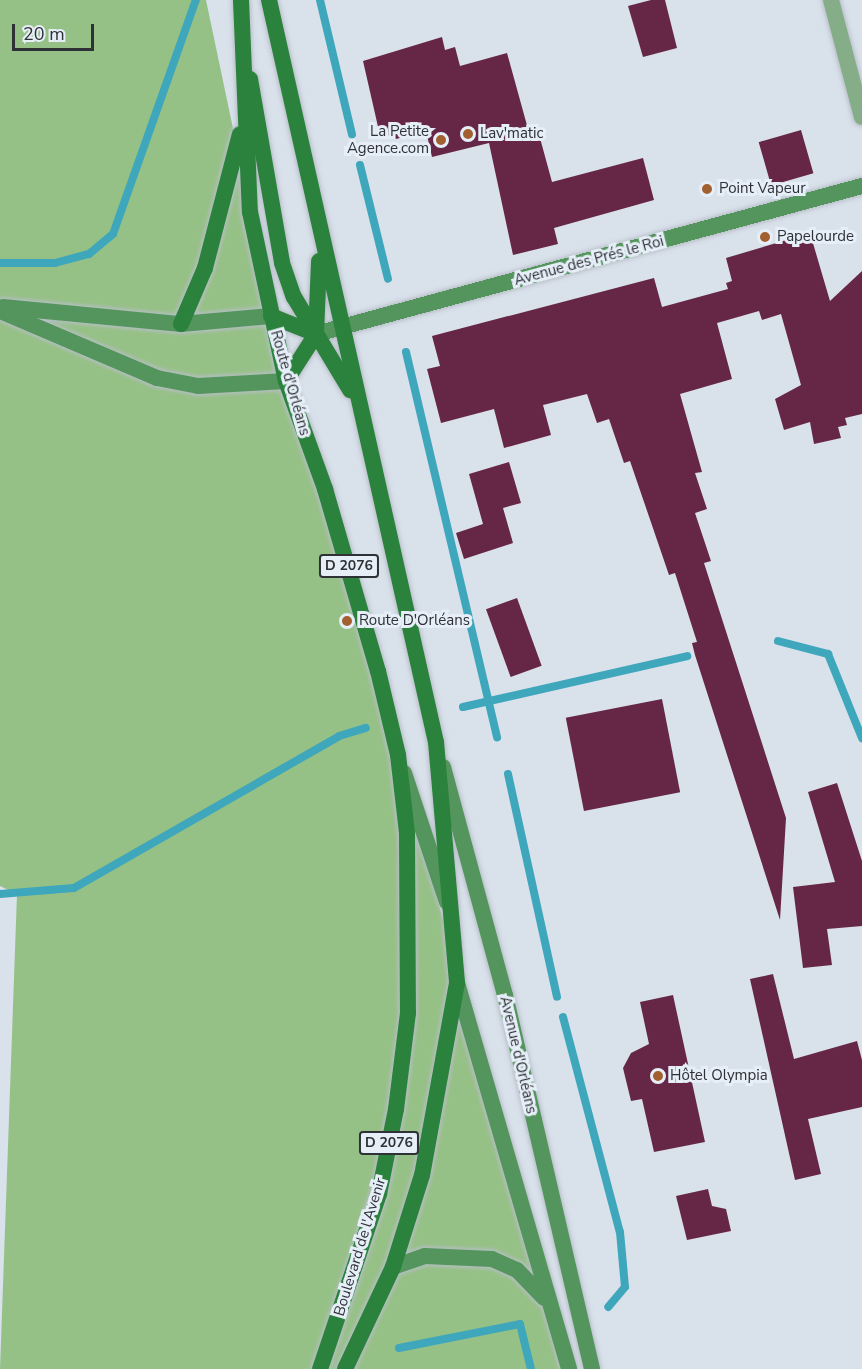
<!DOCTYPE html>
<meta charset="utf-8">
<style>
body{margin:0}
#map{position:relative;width:862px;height:1369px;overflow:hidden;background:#d9e1eb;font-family:"Nunito Sans",sans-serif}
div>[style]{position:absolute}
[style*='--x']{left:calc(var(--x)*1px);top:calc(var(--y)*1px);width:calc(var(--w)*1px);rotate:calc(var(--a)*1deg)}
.green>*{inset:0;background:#96c186}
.stream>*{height:8px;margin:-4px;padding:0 4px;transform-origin:4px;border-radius:4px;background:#3fa7bb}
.building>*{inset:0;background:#662645;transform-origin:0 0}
.roads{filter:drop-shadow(0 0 2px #b7bec7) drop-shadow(0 0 2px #b7bec7)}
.minor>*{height:16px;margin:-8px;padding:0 8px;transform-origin:8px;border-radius:8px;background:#85ae88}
.secondary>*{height:16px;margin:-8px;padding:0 8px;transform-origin:8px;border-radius:8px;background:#54955d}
.primary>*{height:16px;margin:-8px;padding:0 8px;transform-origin:8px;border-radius:8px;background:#2a823c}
.dots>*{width:16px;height:16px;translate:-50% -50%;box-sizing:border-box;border:3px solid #e6eef8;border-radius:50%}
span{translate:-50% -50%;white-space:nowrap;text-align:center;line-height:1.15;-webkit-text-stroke:6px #e6eef8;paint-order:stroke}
.shield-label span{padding:2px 4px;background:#e6eef8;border:2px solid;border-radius:4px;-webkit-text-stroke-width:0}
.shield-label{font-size:14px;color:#2e3135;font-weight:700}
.poi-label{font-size:15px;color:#2e3135}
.right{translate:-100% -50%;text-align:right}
.left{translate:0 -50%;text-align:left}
.street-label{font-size:15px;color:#2e3135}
.scale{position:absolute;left:12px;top:24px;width:82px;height:27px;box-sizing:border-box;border:3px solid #2e3135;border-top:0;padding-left:8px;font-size:18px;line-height:21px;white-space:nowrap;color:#2e3135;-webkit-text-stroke:4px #e6eef8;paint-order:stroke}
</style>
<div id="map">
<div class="green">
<i style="clip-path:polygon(0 0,206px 0,286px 381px,398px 755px,566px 1369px,0 1369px,17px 894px,0 886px)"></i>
</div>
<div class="stream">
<i style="--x:320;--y:0;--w:138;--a:76.6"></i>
<i style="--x:360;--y:165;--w:117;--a:76.2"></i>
<i style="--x:0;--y:263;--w:55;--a:0"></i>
<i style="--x:55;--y:263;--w:35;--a:-15"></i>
<i style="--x:89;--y:254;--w:31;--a:-40"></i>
<i style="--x:113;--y:234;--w:248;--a:-70.5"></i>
<i style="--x:406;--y:352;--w:396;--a:76.7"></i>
<i style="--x:778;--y:641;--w:52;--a:14.6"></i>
<i style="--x:828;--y:654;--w:91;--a:68"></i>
<i style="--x:463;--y:707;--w:230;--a:-12.8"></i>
<i style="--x:508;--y:774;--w:228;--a:77.6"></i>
<i style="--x:0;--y:894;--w:74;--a:-4.6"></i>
<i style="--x:74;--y:888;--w:305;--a:-29.8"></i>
<i style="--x:339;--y:736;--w:28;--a:-17"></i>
<i style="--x:563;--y:1017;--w:222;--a:75.2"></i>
<i style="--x:620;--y:1232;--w:55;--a:84.8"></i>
<i style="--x:625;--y:1287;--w:26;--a:130"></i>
<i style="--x:399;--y:1348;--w:123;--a:-11.2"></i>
<i style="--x:520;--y:1324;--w:46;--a:76.3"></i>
</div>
<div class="building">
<i style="clip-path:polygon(651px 0,665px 0,677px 48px,643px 57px,628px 6px)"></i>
<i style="clip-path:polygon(442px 37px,445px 50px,455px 47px,460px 66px,507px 53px,528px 129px,537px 127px,552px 182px,643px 158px,654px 200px,554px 228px,558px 244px,513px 255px,489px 143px,432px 157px,426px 131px,396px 139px,379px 131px,363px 61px)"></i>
<i style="left:801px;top:130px;width:45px;height:44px;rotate:74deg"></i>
<i style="clip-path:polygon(810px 233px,830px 301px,862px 271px,862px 414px,845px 418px,847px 425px,838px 427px,841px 438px,814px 444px,810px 422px,784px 430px,775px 399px,801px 385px,781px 314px,762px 320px,759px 311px,717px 323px,732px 379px,680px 394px,702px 472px,695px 473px,707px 509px,695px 513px,711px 561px,704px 563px,786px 818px,780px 920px,695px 655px,692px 643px,697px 642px,675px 573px,669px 575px,630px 461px,624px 463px,609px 419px,597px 423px,587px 394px,543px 405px,551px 435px,504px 448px,494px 409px,441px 423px,427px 369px,440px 366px,432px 336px,654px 278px,662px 307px,728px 289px,726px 283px,732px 281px,726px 258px)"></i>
<i style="clip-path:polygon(509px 462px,521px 503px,503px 508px,513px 543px,464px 559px,456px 533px,483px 524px,469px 474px)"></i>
<i style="left:517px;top:598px;width:72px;height:33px;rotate:70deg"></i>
<i style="left:662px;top:699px;width:95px;height:98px;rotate:79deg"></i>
<i style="clip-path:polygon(837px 783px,862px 861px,862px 926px,827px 929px,832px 965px,803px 968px,793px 887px,835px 882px,808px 792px)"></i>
<i style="clip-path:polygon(773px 974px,794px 1059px,857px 1041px,862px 1060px,862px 1107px,808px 1119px,821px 1174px,795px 1180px,750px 979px)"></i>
<i style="clip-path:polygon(673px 995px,705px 1142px,654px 1152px,642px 1099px,631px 1101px,623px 1068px,631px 1053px,649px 1044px,640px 1002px)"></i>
<i style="clip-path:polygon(708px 1189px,712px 1206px,726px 1209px,731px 1231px,687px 1240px,676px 1196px)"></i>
</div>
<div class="roads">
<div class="minor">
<i style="--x:831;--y:0;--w:121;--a:75.2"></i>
</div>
<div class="secondary">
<i style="--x:3;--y:307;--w:179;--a:5.5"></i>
<i style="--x:181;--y:324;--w:90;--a:-5.1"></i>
<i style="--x:0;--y:311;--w:171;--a:23.1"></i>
<i style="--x:157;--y:378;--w:42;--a:11"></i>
<i style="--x:198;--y:386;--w:88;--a:-3.3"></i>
<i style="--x:316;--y:334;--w:566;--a:-15.17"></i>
<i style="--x:443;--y:767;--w:236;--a:74.8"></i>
<i style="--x:505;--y:995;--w:384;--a:76.9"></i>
<i style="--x:404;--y:773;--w:136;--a:71.6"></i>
<i style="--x:457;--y:983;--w:402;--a:73.8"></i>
<i style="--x:393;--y:1267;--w:34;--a:-19"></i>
<i style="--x:425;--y:1256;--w:67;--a:2.6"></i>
<i style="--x:492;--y:1259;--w:27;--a:24"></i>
<i style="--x:517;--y:1270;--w:39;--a:46"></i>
</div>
<div class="primary">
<i style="--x:241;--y:0;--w:212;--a:87.6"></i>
<i style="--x:250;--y:212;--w:173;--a:78"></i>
<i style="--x:286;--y:381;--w:115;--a:70.1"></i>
<i style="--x:325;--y:489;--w:190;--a:73.8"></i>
<i style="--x:378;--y:671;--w:86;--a:76.6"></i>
<i style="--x:398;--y:755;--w:79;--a:83.4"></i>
<i style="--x:407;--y:833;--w:180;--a:89.7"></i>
<i style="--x:408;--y:1013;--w:97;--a:97.1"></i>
<i style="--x:396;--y:1109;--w:87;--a:101.3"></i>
<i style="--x:379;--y:1194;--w:185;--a:108.6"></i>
<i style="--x:269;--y:0;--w:761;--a:77.32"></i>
<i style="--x:436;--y:742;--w:242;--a:85"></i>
<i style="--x:457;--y:983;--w:195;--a:100.3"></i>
<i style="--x:422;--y:1175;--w:96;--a:107.5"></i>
<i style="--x:393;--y:1267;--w:113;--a:115.2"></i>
<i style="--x:250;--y:79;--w:187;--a:80.1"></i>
<i style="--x:282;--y:263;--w:36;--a:71"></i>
<i style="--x:294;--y:297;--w:109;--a:58.9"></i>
<i style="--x:271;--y:316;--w:48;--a:21.8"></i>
<i style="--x:181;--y:324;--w:61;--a:-66.8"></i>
<i style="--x:205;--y:268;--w:138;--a:-75.4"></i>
<i style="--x:286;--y:381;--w:56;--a:-57.4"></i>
<i style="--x:316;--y:334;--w:73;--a:-87.6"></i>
</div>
</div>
<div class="dots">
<i style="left:468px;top:134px;background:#a25f2f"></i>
<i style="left:441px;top:140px;background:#a25f2f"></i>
<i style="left:707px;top:189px;background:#a25f2f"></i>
<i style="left:765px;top:237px;background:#a25f2f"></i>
<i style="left:347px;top:621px;background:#a25f2f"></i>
<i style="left:658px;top:1076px;background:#a25f2f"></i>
</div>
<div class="shield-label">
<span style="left:349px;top:566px">D 2076</span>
<span style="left:389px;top:1143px">D 2076</span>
</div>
<div class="poi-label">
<span class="right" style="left:429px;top:140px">La Petite<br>Agence.com</span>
<span class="left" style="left:480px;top:134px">Lav'matic</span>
<span class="left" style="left:719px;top:189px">Point Vapeur</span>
<span class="left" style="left:777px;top:237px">Papelourde</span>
<span class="left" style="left:359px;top:621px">Route D'Orléans</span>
<span class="left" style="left:670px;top:1076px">Hôtel Olympia</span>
</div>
<div class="street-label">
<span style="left:589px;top:261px;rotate:-15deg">Avenue des Prés le Roi</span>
<span style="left:290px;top:383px;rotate:74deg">Route d'Orléans</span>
<span style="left:518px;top:1055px;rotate:77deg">Avenue d'Orléans</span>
<span style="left:360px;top:1247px;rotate:-73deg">Boulevard de l'Avenir</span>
</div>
<div class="scale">20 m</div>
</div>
